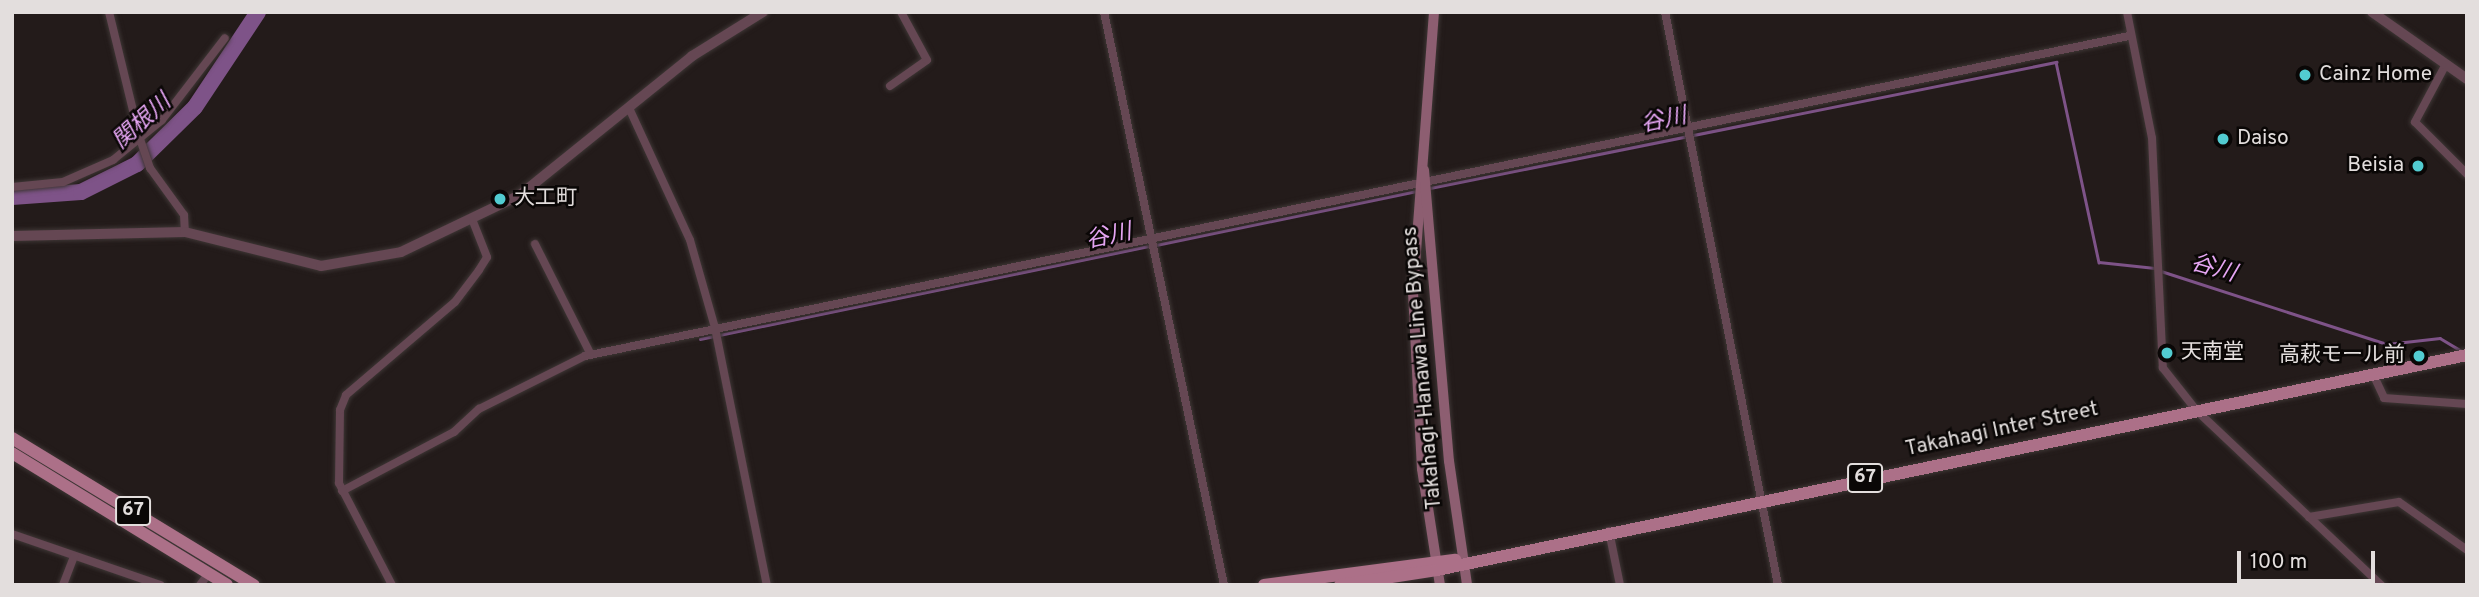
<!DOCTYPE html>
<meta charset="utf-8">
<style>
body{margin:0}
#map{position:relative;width:2479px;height:597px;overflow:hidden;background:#231b1a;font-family:Overpass,"Noto Sans JP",sans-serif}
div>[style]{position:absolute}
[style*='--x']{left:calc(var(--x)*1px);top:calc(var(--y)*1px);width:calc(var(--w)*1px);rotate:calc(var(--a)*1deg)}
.stream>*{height:2.5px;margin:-1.25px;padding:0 1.25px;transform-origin:1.25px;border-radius:1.25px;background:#7e5388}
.river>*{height:16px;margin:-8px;padding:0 8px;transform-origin:8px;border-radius:8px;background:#7e5388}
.roads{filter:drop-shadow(0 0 2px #3e3635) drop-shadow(0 0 2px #3e3635)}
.minor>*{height:8px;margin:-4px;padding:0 4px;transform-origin:4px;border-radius:4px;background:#654753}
.tertiary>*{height:10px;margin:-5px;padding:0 5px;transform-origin:5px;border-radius:5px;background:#654753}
.secondary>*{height:10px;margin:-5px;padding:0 5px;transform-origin:5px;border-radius:5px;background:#8d5e71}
.primary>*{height:12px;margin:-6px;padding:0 6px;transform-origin:6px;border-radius:6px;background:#ac7088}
.dots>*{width:19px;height:19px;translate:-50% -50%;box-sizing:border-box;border:4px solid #0a0706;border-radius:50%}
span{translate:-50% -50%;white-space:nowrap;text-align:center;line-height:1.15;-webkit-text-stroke:5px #0a0706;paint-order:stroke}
.shield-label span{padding:2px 5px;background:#0a0706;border:2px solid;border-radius:5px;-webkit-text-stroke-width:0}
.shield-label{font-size:19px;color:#e3dedd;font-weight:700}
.poi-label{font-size:21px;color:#e3dedd}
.left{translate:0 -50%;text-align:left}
.right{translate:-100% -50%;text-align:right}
.street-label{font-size:21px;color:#e3dedd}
.water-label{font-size:23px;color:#e5a5f3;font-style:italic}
.frame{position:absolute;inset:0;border:14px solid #e3dedd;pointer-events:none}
.scale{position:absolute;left:2237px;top:551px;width:138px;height:32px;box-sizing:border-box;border:4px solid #e3dedd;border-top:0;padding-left:9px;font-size:21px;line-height:24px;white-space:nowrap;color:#e3dedd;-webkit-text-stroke:5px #0a0706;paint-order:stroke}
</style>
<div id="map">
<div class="stream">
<i style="--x:1430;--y:188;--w:639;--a:-11.38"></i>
<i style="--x:2056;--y:62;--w:205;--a:77.9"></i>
<i style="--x:2099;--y:262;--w:56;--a:6.1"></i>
<i style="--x:1156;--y:245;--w:267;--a:-11.7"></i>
<i style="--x:2161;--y:271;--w:237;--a:17.9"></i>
<i style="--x:2387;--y:344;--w:53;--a:-6.5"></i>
<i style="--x:2440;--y:338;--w:26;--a:31"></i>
<i style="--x:700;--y:339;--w:459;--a:-11.7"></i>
</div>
<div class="river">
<i style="--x:12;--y:197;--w:69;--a:-4.1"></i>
<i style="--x:81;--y:192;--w:63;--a:-26.6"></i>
<i style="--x:137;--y:164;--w:81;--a:-44.5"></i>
<i style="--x:195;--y:107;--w:114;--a:-56.4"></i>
</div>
<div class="roads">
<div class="minor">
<i style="--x:109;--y:12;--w:131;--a:76.3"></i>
<i style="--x:140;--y:139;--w:31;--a:71"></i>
<i style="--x:150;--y:168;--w:58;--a:54.1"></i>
<i style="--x:184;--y:215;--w:17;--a:87"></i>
<i style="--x:1104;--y:12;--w:585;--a:78.17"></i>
<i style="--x:1665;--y:12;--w:584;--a:78.84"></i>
<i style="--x:2127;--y:12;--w:128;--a:78.8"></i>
<i style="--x:2152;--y:138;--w:230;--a:87.3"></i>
<i style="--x:2163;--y:368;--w:53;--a:51.8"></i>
<i style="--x:2196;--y:410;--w:255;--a:43.4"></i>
<i style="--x:2446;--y:64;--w:66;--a:118.1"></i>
<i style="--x:2415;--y:122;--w:74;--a:45"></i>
<i style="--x:890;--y:86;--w:45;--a:-35.1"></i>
<i style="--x:927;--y:60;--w:55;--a:-118.4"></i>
<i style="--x:629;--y:108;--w:145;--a:65.2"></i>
<i style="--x:690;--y:240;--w:91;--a:74.1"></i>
<i style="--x:715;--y:328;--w:262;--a:78.6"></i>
<i style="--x:12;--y:187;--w:51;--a:-5.6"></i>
<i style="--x:63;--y:182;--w:55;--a:-23.7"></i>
<i style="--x:113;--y:160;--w:63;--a:-39.2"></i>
<i style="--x:162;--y:120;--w:103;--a:-52.5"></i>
<i style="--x:535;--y:244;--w:124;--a:63.2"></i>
<i style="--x:2373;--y:374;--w:26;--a:65"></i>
<i style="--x:2384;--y:398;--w:83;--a:4.1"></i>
<i style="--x:342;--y:491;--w:127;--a:-27.8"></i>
<i style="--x:454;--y:432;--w:34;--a:-43"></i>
<i style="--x:479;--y:409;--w:119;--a:-26.6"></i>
<i style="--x:585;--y:356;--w:1577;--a:-11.71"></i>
<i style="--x:2309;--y:517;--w:91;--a:-9.5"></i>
<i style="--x:2399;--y:502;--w:83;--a:35.2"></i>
<i style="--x:1609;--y:531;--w:55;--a:78.5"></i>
<i style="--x:12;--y:534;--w:157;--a:19"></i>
<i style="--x:63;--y:585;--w:31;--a:-69"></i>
<i style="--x:200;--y:585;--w:15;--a:-53"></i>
<i style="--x:392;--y:585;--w:115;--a:-117.5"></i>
<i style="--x:339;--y:483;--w:73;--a:-89.2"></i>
<i style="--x:340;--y:410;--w:16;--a:-68"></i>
<i style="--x:346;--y:395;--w:143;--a:-40.5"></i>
<i style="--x:455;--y:302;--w:40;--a:-53"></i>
<i style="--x:479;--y:270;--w:15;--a:-58"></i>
<i style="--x:487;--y:257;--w:41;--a:-111.5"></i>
</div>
<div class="tertiary">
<i style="--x:2372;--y:12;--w:116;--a:35.2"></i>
<i style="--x:12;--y:236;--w:173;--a:-1.3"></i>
<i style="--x:185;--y:232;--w:140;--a:14"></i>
<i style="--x:321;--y:266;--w:81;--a:-9.9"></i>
<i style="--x:401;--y:252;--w:132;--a:-25.6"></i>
<i style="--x:520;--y:195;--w:221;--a:-38.9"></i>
<i style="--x:692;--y:56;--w:84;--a:-31.8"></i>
</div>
<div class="secondary">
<i style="--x:1434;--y:12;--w:281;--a:94.3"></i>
<i style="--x:1413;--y:292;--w:177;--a:87.1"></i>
<i style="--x:1422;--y:469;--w:117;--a:81.2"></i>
<i style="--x:1424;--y:170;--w:292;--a:85.1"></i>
<i style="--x:1449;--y:461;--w:125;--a:81.7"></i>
</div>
<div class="primary">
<i style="--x:12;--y:438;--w:283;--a:31.3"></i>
<i style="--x:12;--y:453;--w:252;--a:31.5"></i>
<i style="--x:1264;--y:585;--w:193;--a:-7.5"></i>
<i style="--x:1340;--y:585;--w:98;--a:-8.8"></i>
<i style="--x:1437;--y:570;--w:1052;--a:-11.79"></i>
</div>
</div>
<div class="dots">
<i style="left:2305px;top:75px;background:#52ccd1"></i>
<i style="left:2223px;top:139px;background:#52ccd1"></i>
<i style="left:2418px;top:166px;background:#52ccd1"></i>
<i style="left:500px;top:199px;background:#52ccd1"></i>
<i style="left:2167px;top:353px;background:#52ccd1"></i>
<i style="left:2419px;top:356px;background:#52ccd1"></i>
</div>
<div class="shield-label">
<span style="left:1865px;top:478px">67</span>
<span style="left:133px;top:511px">67</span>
</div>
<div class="poi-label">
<span class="left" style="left:2319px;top:75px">Cainz Home</span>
<span class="left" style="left:2237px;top:139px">Daiso</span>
<span class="right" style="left:2404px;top:166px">Beisia</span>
<span class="left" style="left:514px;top:199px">大工町</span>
<span class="left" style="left:2181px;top:353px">天南堂</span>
<span class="right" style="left:2405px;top:356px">高萩モール前</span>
</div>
<div class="street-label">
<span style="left:1423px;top:368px;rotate:-95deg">Takahagi-Hanawa Line Bypass</span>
<span style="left:2002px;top:430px;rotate:-12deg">Takahagi Inter Street</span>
</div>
<div class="water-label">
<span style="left:1664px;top:122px;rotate:-12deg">谷川</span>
<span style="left:143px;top:123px;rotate:-42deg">関根川</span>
<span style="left:1109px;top:238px;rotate:-12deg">谷川</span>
<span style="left:2213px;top:270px;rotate:16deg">谷川</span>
</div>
<div class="frame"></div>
<div class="scale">100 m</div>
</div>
